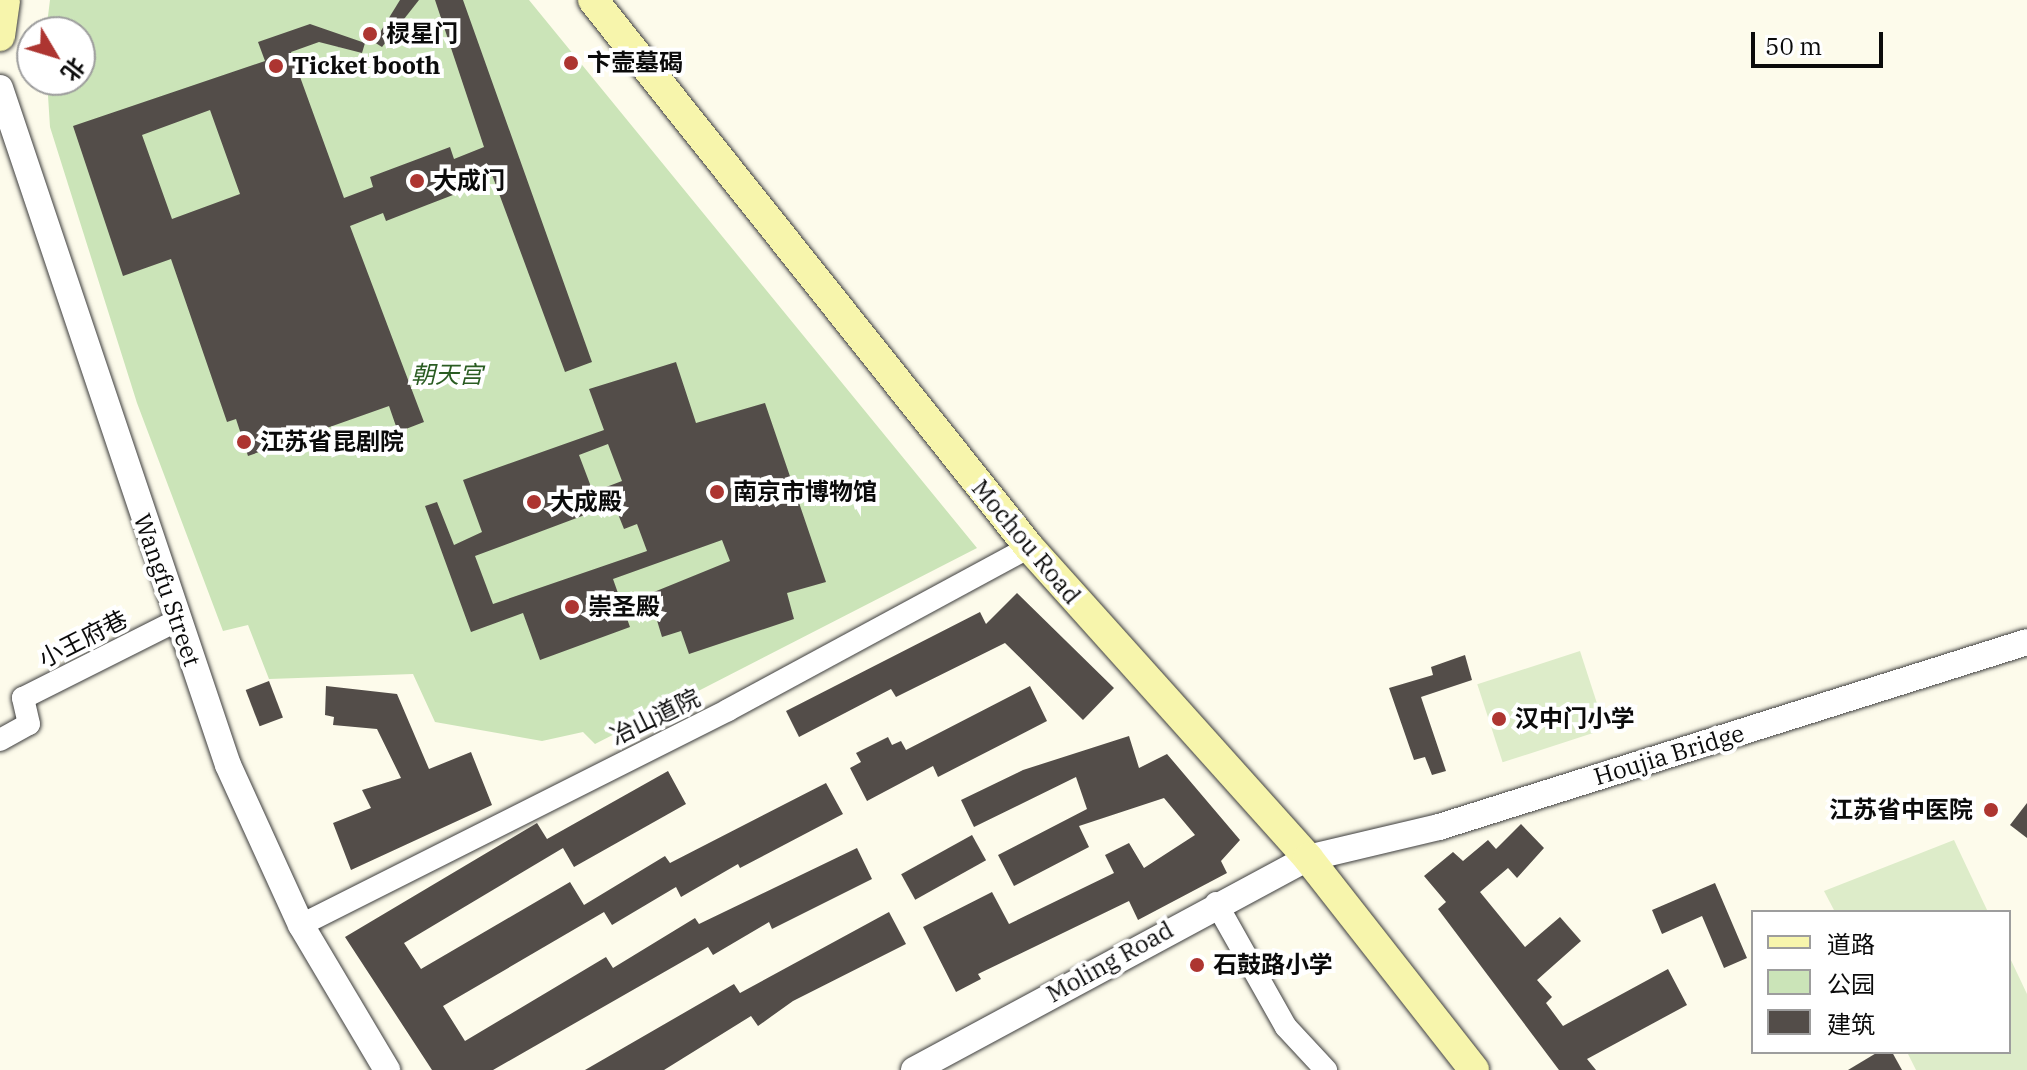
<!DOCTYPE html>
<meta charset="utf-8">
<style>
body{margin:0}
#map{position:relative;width:2027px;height:1070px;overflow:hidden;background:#fdfbeb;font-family:"IBM Plex Serif","Noto Sans SC",serif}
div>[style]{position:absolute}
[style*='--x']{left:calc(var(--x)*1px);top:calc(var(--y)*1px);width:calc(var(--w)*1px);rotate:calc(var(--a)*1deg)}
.green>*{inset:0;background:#cbe4b8}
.pitch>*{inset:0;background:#ddecc9;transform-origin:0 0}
.building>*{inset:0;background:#534d49;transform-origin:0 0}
.roads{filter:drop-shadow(0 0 2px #3e3e3e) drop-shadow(0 0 2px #3e3e3e)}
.minor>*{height:22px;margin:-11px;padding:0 11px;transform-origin:11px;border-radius:11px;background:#fff}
.tertiary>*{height:26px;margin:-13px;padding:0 13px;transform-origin:13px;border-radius:13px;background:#fff}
.secondary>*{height:30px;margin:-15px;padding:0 15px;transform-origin:15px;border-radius:15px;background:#f7f5ac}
.dots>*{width:22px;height:22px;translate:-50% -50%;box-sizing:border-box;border:4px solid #fff;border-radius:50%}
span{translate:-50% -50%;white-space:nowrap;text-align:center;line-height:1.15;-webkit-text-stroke:8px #fff;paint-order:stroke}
.poi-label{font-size:24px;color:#0b0b0b;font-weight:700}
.left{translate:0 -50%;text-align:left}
.right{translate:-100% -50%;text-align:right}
.park-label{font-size:24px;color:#2a5c22;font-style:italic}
.street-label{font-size:24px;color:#0b0b0b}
.legend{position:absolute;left:1751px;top:910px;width:260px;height:144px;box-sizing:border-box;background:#fff;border:2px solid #9d9d9d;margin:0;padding:10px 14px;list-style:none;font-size:24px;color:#0b0b0b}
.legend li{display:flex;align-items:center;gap:16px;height:40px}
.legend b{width:40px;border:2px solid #9d9d9d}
.north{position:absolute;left:16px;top:16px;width:80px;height:80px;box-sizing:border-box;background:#fff;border:2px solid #9d9d9d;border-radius:50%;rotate:128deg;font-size:22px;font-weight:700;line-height:32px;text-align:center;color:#0b0b0b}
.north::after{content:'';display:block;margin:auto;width:28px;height:36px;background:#ad3531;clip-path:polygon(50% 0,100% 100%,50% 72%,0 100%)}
.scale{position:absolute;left:1751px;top:32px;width:132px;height:36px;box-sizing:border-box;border:4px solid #0b0b0b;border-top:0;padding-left:10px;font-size:24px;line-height:28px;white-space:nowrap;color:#0b0b0b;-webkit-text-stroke:6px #fff;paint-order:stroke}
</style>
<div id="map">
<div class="green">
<i style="clip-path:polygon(50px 0,529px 0,977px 548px,595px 744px,583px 732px,542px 741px,435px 722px,413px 674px,269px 679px,248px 625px,223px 631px,137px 403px,50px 127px,47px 80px,80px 80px,80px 32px,46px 32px)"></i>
</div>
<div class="pitch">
<i style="left:1580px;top:651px;width:82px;height:108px;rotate:72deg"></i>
<i style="clip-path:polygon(1954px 840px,1988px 912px,1835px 912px,1824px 891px)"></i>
<i style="clip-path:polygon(2009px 956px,2027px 994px,2027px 1070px,1916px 1070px,1907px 1052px,2009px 1052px)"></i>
</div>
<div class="building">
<i style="clip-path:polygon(400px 0,419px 0,382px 47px,374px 42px)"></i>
<i style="clip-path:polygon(evenodd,435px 0,463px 0,592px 362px,565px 372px,491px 172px,464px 184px,466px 190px,427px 205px,386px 221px,383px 213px,350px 226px,424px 422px,398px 432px,389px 406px,248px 456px,236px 419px,227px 422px,171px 259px,123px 276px,73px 126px,265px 61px,258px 42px,310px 24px,365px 43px,362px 53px,319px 42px,291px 52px,344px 198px,373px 187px,370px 177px,450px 147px,454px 159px,484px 147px,435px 0,210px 110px,240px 194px,172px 219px,142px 135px,210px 110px)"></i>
<i style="clip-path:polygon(evenodd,676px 362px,696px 423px,765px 403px,826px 582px,787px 593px,794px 619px,689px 654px,681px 631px,662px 637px,649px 594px,730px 561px,722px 540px,613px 579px,630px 627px,540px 660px,523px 613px,471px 632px,425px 506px,437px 502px,454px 545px,482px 532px,463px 480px,604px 430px,589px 389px,676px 362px,608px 444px,622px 481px,593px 492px,579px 455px,608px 444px,676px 362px,614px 504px,624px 529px,637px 524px,647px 551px,493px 604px,475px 556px,614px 504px)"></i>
<i style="clip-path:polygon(1017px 593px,1114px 688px,1083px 720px,1005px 643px,896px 697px,891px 689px,799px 737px,786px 711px,980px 612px,986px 624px)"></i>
<i style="clip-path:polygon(1465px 655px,1472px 680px,1421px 697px,1446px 771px,1432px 775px,1425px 757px,1414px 760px,1389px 688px,1433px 675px,1431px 667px)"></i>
<i style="left:269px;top:681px;width:39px;height:25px;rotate:69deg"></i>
<i style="clip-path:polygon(326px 686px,397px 694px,429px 769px,471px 752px,492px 805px,351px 870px,333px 823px,371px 808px,362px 790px,401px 778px,377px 729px,333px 725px,334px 717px,325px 715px)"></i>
<i style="clip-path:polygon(1030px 686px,1047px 721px,938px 777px,933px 766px,867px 801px,850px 768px,861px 762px,856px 753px,888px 737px,892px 745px,901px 741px,906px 750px)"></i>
<i style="clip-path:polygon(1129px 736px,1139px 768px,1167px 754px,1240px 840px,1221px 861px,1227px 873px,1138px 920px,1129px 901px,978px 974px,981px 979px,956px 992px,923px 927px,992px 892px,1009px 924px,1114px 873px,1105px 855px,1129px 843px,1144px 868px,1195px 835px,1164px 798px,1079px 826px,1089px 847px,1014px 886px,998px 855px,1087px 809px,1076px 777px,974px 827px,961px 800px,1023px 770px)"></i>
<i style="clip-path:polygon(668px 771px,686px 804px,574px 867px,563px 848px,404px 943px,421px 969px,570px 882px,584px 905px,665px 856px,670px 863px,826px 783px,843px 814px,740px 868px,738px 864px,681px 897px,676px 887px,612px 925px,604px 912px,443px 1006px,465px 1041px,606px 957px,613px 968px,695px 918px,699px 924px,857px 848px,872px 879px,772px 929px,769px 922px,713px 955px,708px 947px,493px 1070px,432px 1070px,345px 937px,537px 823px,547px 839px)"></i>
<i style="clip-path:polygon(2027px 803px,2027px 838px,2010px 825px)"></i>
<i style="clip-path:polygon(1521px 824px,1544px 848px,1517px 878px,1508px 868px,1480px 892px,1525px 947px,1560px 917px,1581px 941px,1537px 980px,1552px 997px,1546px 1003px,1563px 1026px,1668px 969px,1687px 1005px,1587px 1059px,1596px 1070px,1559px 1070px,1438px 909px,1446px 902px,1424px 876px,1453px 852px,1463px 861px,1488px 840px,1496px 849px)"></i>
<i style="left:972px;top:835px;width:29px;height:81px;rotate:61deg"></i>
<i style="clip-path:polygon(1715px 883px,1747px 958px,1724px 968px,1702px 916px,1662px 934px,1652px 910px)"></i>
<i style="clip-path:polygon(889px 912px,906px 944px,793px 1001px,758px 1026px,751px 1016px,664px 1070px,585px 1070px,734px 984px,740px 993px)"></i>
<i style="clip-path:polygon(1878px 1052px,1892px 1052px,1902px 1070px,1848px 1070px)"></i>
</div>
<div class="roads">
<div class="minor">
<i style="--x:0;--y:740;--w:33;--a:-29"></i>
<i style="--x:29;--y:724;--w:27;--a:-103"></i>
<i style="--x:23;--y:698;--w:171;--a:-26.7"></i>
<i style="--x:1216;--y:903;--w:142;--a:60.6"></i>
<i style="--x:1286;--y:1027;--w:59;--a:47.1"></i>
<i style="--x:301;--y:925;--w:478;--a:-26.7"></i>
<i style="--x:728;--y:710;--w:342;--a:-28.4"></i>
</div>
<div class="tertiary">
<i style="--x:0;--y:88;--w:714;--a:71.39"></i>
<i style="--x:228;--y:765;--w:176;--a:65.5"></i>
<i style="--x:301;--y:925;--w:169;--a:59.3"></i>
<i style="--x:914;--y:1070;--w:447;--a:-28.3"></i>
<i style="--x:1308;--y:858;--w:135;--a:-13.3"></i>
<i style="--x:1439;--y:827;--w:616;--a:-17.46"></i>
</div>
<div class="secondary">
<i style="--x:593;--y:0;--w:700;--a:51.44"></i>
<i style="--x:1029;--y:547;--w:418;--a:48.1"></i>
<i style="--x:1308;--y:858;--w:269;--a:51.9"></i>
<i style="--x:0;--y:36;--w:36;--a:-82"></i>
</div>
</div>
<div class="dots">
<i style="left:370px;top:34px;background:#ad3531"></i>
<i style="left:571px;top:63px;background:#ad3531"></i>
<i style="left:276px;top:66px;background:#ad3531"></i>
<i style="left:417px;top:181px;background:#ad3531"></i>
<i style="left:244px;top:442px;background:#ad3531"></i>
<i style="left:717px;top:492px;background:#ad3531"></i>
<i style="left:534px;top:502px;background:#ad3531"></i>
<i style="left:572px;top:607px;background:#ad3531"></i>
<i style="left:1499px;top:719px;background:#ad3531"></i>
<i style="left:1991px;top:810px;background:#ad3531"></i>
<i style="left:1197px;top:965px;background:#ad3531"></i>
</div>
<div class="poi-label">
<span class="left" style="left:386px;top:34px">棂星门</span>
<span class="left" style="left:587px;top:63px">卞壸墓碣</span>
<span class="left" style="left:292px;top:66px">Ticket booth</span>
<span class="left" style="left:433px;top:181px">大成门</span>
<span class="left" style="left:260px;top:442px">江苏省昆剧院</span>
<span class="left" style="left:733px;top:492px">南京市博物馆</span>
<span class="left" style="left:550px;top:502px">大成殿</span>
<span class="left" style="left:588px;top:607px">崇圣殿</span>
<span class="left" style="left:1515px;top:719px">汉中门小学</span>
<span class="right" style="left:1973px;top:810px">江苏省中医院</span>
<span class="left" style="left:1213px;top:965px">石鼓路小学</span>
</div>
<div class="park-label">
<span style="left:447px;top:375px">朝天宫</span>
</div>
<div class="street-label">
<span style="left:1026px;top:542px;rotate:50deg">Mochou Road</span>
<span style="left:167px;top:590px;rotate:71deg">Wangfu Street</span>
<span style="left:83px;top:639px;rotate:-27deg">小王府巷</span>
<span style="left:655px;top:717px;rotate:-26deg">冶山道院</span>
<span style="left:1669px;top:755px;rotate:-17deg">Houjia Bridge</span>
<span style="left:1110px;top:962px;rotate:-29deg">Moling Road</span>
</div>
<ul class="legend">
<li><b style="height:10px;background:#f7f5ac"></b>道路</li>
<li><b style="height:22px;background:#cbe4b8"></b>公园</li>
<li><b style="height:22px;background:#534d49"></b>建筑</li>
</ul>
<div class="north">北</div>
<div class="scale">50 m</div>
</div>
